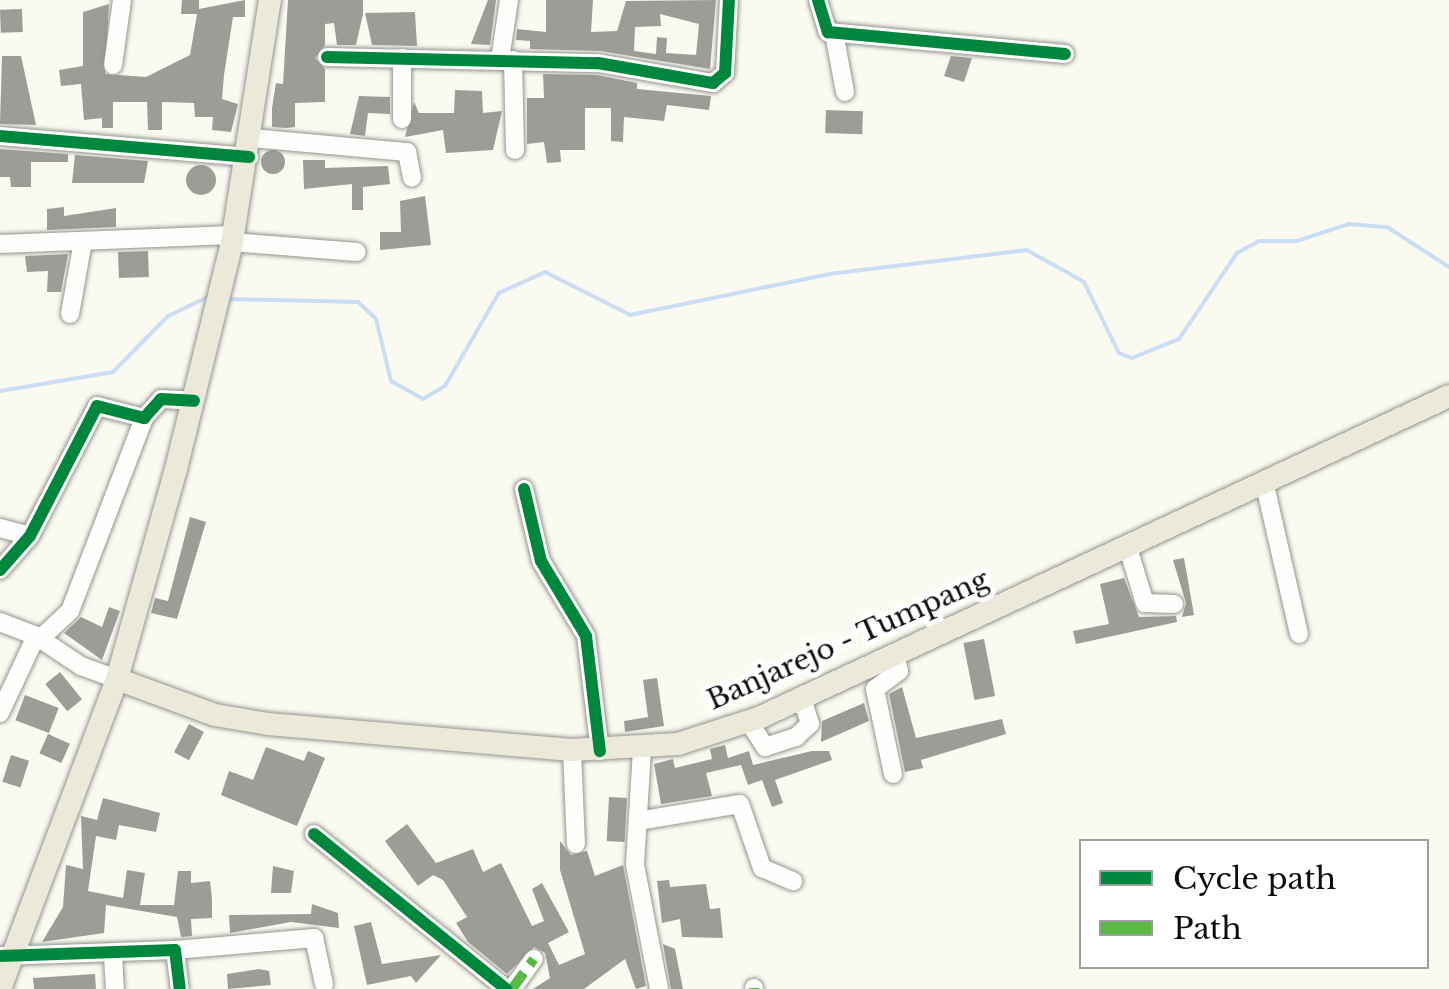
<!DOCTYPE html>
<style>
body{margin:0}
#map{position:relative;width:1449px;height:989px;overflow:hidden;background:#fafaf1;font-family:"Libre Baskerville",serif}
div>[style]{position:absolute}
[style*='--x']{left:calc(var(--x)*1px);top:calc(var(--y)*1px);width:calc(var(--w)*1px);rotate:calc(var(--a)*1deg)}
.stream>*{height:4px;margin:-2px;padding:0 2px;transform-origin:2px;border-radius:2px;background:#caddf2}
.building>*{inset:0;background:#9d9c97;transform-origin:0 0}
.round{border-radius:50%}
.roads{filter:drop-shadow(0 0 2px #949490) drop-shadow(0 0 2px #949490)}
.minor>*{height:18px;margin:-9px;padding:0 9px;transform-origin:9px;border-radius:9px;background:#fefefd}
.major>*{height:22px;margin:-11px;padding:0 11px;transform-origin:11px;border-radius:11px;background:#ebe9d9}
.quiet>*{height:10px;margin-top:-5px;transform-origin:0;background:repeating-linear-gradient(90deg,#58b947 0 20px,transparent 0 30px)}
.cycleway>*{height:12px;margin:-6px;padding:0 6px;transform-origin:6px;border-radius:6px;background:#00873e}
span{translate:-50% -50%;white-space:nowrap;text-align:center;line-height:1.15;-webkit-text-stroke:10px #fff;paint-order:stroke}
.street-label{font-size:28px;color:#0d0d0d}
.legend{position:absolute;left:1079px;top:839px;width:350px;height:130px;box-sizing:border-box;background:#fff;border:2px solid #9e9e9e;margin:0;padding:12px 18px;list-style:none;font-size:30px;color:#0d0d0d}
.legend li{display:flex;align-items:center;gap:20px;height:50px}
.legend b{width:50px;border:2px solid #9e9e9e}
</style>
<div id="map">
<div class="stream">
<i style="--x:227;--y:299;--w:131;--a:1.3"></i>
<i style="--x:358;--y:302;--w:25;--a:43"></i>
<i style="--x:376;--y:319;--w:64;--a:76.4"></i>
<i style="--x:391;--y:381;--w:37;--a:29"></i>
<i style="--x:423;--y:399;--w:26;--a:-31"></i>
<i style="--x:445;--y:386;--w:108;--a:-59.9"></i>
<i style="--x:499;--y:293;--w:51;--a:-24.5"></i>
<i style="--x:545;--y:272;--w:95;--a:26.8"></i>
<i style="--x:630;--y:315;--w:203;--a:-11.6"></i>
<i style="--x:829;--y:274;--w:199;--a:-6.9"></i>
<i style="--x:1027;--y:250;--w:65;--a:29.3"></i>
<i style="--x:1084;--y:282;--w:79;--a:63.8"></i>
<i style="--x:1119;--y:353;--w:14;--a:21"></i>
<i style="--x:1132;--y:358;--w:51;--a:-22"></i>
<i style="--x:1179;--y:339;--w:104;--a:-56"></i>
<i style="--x:1237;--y:253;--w:25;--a:-29"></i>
<i style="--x:1259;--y:241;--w:38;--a:0"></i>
<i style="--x:1297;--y:241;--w:55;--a:-18.1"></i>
<i style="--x:1349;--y:224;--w:38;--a:5"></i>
<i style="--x:1387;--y:227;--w:74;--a:32.8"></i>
<i style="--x:0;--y:391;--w:115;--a:-9.5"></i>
<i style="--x:113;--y:372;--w:78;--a:-45.5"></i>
<i style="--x:168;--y:316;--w:44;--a:-25.4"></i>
</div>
<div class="building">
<i style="clip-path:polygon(182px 0,199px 0,199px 9px,245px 0,245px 17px,233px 17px,224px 75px,222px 99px,238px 104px,231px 132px,212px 130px,213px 117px,195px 117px,194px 103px,162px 102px,162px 130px,148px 130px,147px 102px,113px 102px,113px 128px,102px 128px,102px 118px,84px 120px,81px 84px,61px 86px,59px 70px,83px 66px,83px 12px,109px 4px,105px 74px,146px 77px,190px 55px,197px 14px,181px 14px)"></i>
<i style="clip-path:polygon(288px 0,363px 0,363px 14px,356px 45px,337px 45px,334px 23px,325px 24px,325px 45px,315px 58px,325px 69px,325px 102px,295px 103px,295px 127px,286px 128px,272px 127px,272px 108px,276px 83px,283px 84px)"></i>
<i style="clip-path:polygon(488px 0,496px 0,490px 45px,471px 44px)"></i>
<i style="clip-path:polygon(evenodd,546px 0,593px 0,591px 32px,617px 31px,626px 1px,716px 0,710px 69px,600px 51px,530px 49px,530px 41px,516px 40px,517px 29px,546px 32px,546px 0,660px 14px,699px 24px,696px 55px,666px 53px,667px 38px,657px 37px,656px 54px,634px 51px,635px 27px,661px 26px,660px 14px)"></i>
<i style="left:22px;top:9px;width:23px;height:22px;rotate:88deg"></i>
<i style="clip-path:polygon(415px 12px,417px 46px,372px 45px,365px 13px)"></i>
<i style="clip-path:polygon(2px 56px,21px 56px,36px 125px,0 124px)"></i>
<i style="clip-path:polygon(951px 56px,972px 58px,964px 82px,944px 76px)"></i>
<i style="clip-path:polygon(543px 74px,597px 75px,637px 83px,637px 89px,711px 96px,709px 110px,667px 105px,664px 121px,624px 117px,623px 142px,611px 141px,611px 108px,585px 108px,585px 150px,560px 150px,561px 162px,547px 163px,544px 142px,527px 144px,527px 98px,544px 98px)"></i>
<i style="clip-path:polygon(455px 90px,482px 91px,483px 113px,502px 111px,493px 150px,446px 153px,443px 130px,405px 137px,414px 102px,419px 113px,454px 113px)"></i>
<i style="clip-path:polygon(359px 96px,390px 97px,390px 114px,368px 113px,365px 136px,350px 134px)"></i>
<i style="left:826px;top:110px;width:37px;height:23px;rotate:2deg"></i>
<i style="clip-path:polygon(0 149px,68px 154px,68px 162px,31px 162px,31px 187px,11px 187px,10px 177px,0 177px)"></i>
<i class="round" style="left:261px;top:150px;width:24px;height:24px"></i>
<i style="clip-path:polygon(75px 155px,148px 161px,144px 183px,72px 183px)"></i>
<i style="clip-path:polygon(303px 160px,325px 160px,325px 168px,388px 166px,390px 184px,363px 187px,363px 210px,352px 210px,352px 184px,304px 189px)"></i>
<i class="round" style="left:186px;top:165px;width:30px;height:30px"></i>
<i style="clip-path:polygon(425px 196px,431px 245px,380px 250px,380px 232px,401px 232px,400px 201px)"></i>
<i style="clip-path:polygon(64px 207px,64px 216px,116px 208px,116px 227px,47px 230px,47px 209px)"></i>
<i style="left:148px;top:251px;width:26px;height:30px;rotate:88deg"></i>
<i style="clip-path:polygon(68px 254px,61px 292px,47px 292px,48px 271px,27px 272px,25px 256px)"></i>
<i style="clip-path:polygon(190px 517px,206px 522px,177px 619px,151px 613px,155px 598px,168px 601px)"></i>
<i style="clip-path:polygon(1184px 558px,1194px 615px,1182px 617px,1186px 603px,1173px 560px)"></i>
<i style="clip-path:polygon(1124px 578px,1139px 617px,1176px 616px,1177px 622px,1076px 644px,1073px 631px,1109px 624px,1100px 584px)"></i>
<i style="clip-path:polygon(109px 607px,120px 611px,102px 660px,64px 633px,81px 617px,102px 627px)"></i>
<i style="left:984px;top:639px;width:58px;height:21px;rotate:79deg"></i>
<i style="left:60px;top:672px;width:35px;height:19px;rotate:51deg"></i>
<i style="clip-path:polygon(657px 678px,664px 726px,625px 732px,624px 721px,648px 717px,643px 680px)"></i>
<i style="clip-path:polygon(902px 687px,916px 738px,1002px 719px,1006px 734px,921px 760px,923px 768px,905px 772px,889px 694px)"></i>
<i style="left:25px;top:695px;width:36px;height:27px;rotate:21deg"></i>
<i style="clip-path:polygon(864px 703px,869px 721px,821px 742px,822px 721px)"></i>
<i style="left:189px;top:724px;width:17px;height:32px;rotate:28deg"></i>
<i style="left:48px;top:734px;width:24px;height:21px;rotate:24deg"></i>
<i style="clip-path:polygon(725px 745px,728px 758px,749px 751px,753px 765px,812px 751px,829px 751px,832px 760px,775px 780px,783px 803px,772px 807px,762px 780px,748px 785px,741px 765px,706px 773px,712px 796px,661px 804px,654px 764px,673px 759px,675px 768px,712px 759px,710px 749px)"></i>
<i style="clip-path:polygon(266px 747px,304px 761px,308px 751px,325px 758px,297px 826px,221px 795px,229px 771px,253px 780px)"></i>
<i style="left:11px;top:755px;width:19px;height:28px;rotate:18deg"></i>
<i style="left:609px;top:797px;width:18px;height:44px;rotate:3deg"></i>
<i style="clip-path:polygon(103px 798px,160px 813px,156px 832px,119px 825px,116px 840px,96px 836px,88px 891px,123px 898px,127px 870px,145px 873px,140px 905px,174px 905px,178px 871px,191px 871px,191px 883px,210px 881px,212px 899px,212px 918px,191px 919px,192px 936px,181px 937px,177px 917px,106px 905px,104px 933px,42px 942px,63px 907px,66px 865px,83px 869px,81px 816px,97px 820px)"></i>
<i style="clip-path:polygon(407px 824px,436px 863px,473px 849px,483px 872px,501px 863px,532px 926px,544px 921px,532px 889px,542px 883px,569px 932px,548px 943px,559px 965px,585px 954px,560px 870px,560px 841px,571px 855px,587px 851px,595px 876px,623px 865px,646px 986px,636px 989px,625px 959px,584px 989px,533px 989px,550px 978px,545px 953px,534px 947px,507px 974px,468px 942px,456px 923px,467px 917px,443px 880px,433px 875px,418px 886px,385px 841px)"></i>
<i style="clip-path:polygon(273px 866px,294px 871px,291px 893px,271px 893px)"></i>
<i style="clip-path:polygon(669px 880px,670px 887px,706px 884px,710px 909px,720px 908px,723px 938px,682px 937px,680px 919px,662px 923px,657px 881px)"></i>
<i style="clip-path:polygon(312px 904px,338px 913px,339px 928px,291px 922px,230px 933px,229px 915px,311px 914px)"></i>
<i style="clip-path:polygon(371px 922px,382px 964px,441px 955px,416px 983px,411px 976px,367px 985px,354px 926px)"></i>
<i style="clip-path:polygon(663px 944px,675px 949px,683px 989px,671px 989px)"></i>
<i style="clip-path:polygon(259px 969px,269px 971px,271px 985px,228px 989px,227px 974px)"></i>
<i style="clip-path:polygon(95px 974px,96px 989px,34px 989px,33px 978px)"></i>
</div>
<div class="roads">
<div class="minor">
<i style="--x:818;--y:0;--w:34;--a:73"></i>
<i style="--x:828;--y:32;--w:238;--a:5.3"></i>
<i style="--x:834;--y:33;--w:60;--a:79.4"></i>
<i style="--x:327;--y:57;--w:271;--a:1.3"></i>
<i style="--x:598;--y:63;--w:117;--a:9.9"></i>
<i style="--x:713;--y:83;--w:16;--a:-40"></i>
<i style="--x:725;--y:73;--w:73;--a:-86.9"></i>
<i style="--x:402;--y:58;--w:61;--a:90"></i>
<i style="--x:500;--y:60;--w:61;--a:-81.5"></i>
<i style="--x:513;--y:60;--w:90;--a:88.7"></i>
<i style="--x:113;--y:65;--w:66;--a:-82.1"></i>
<i style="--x:0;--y:136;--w:250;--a:4.8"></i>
<i style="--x:252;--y:138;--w:156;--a:5.2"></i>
<i style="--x:407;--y:152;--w:26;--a:79"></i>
<i style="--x:232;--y:242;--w:125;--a:4.6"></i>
<i style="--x:0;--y:244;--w:233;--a:-2.2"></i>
<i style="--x:70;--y:314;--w:74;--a:-79.9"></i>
<i style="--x:1264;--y:481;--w:157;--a:77.1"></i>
<i style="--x:524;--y:489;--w:74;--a:76.7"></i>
<i style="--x:541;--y:561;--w:87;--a:59"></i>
<i style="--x:586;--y:636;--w:116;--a:83.1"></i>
<i style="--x:0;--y:528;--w:31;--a:15"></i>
<i style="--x:1127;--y:545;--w:61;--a:72.8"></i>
<i style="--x:1145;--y:603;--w:29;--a:2"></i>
<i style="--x:0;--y:570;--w:45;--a:-48.6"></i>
<i style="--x:30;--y:536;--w:146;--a:-62.7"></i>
<i style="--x:97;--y:406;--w:49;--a:14.3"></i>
<i style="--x:144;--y:418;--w:25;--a:-48"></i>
<i style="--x:161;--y:399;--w:33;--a:3"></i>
<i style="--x:0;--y:622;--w:39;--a:21"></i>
<i style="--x:42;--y:637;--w:38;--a:-43"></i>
<i style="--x:70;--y:611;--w:207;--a:-69"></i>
<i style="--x:0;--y:713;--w:85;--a:-64.9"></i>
<i style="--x:36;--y:636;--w:54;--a:33.7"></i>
<i style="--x:81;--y:666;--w:38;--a:20"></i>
<i style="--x:749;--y:722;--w:30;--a:57"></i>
<i style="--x:765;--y:747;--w:33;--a:-18"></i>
<i style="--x:796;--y:737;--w:19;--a:-43"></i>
<i style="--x:810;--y:724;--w:27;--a:-107"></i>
<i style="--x:572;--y:750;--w:94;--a:87.6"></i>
<i style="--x:642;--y:750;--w:115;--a:93.5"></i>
<i style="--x:635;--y:865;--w:126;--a:79"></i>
<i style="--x:893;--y:774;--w:87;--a:-102"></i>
<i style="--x:875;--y:689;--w:30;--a:-37"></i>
<i style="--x:899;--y:671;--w:17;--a:-103"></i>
<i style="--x:638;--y:821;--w:103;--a:-9.5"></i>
<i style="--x:740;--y:804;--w:68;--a:71"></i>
<i style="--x:762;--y:868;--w:34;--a:23"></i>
<i style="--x:314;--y:834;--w:247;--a:38.9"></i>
<i style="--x:175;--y:950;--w:140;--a:-4.9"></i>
<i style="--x:314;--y:938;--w:47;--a:77.7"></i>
<i style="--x:113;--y:954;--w:35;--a:87"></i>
<i style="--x:0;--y:956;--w:175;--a:-2"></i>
<i style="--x:175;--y:950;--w:39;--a:83"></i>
<i style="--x:754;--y:988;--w:1;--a:90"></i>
<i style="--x:512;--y:989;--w:37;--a:-54"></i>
</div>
<div class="major">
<i style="--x:117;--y:679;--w:104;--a:20.2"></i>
<i style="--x:215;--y:715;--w:54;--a:9.6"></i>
<i style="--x:268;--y:724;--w:305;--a:4.9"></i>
<i style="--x:572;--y:750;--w:106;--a:-3.2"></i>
<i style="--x:678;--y:744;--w:87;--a:-18"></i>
<i style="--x:761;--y:717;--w:759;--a:-25.01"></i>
<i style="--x:0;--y:989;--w:331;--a:-69.3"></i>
<i style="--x:117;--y:679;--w:218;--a:-74.3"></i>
<i style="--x:176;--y:469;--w:234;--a:-76.1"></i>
<i style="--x:232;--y:242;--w:245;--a:-81.1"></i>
</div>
</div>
<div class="quiet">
<i style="--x:754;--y:988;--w:1;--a:90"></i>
<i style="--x:512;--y:989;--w:37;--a:-54"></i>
</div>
<div class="cycleway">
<i style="--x:818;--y:0;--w:34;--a:73"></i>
<i style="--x:828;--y:32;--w:238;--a:5.3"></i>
<i style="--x:327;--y:57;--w:271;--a:1.3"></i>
<i style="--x:598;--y:63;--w:117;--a:9.9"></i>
<i style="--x:713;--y:83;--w:16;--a:-40"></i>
<i style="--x:725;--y:73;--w:73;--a:-86.9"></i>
<i style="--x:0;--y:136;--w:250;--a:4.8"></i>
<i style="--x:524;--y:489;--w:74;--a:76.7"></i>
<i style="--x:541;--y:561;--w:87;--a:59"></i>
<i style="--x:586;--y:636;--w:116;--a:83.1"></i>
<i style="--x:0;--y:570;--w:45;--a:-48.6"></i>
<i style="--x:30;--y:536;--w:146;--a:-62.7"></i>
<i style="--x:97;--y:406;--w:49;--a:14.3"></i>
<i style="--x:144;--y:418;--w:25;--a:-48"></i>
<i style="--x:161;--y:399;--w:33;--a:3"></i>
<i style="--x:314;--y:834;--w:247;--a:38.9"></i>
<i style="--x:0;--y:956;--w:175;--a:-2"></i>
<i style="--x:175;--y:950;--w:39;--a:83"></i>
</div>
<div class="street-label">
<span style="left:848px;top:640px;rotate:-24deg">Banjarejo - Tumpang</span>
</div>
<ul class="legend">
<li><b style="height:12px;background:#00873e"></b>Cycle path</li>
<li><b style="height:12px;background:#58b947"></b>Path</li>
</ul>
</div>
